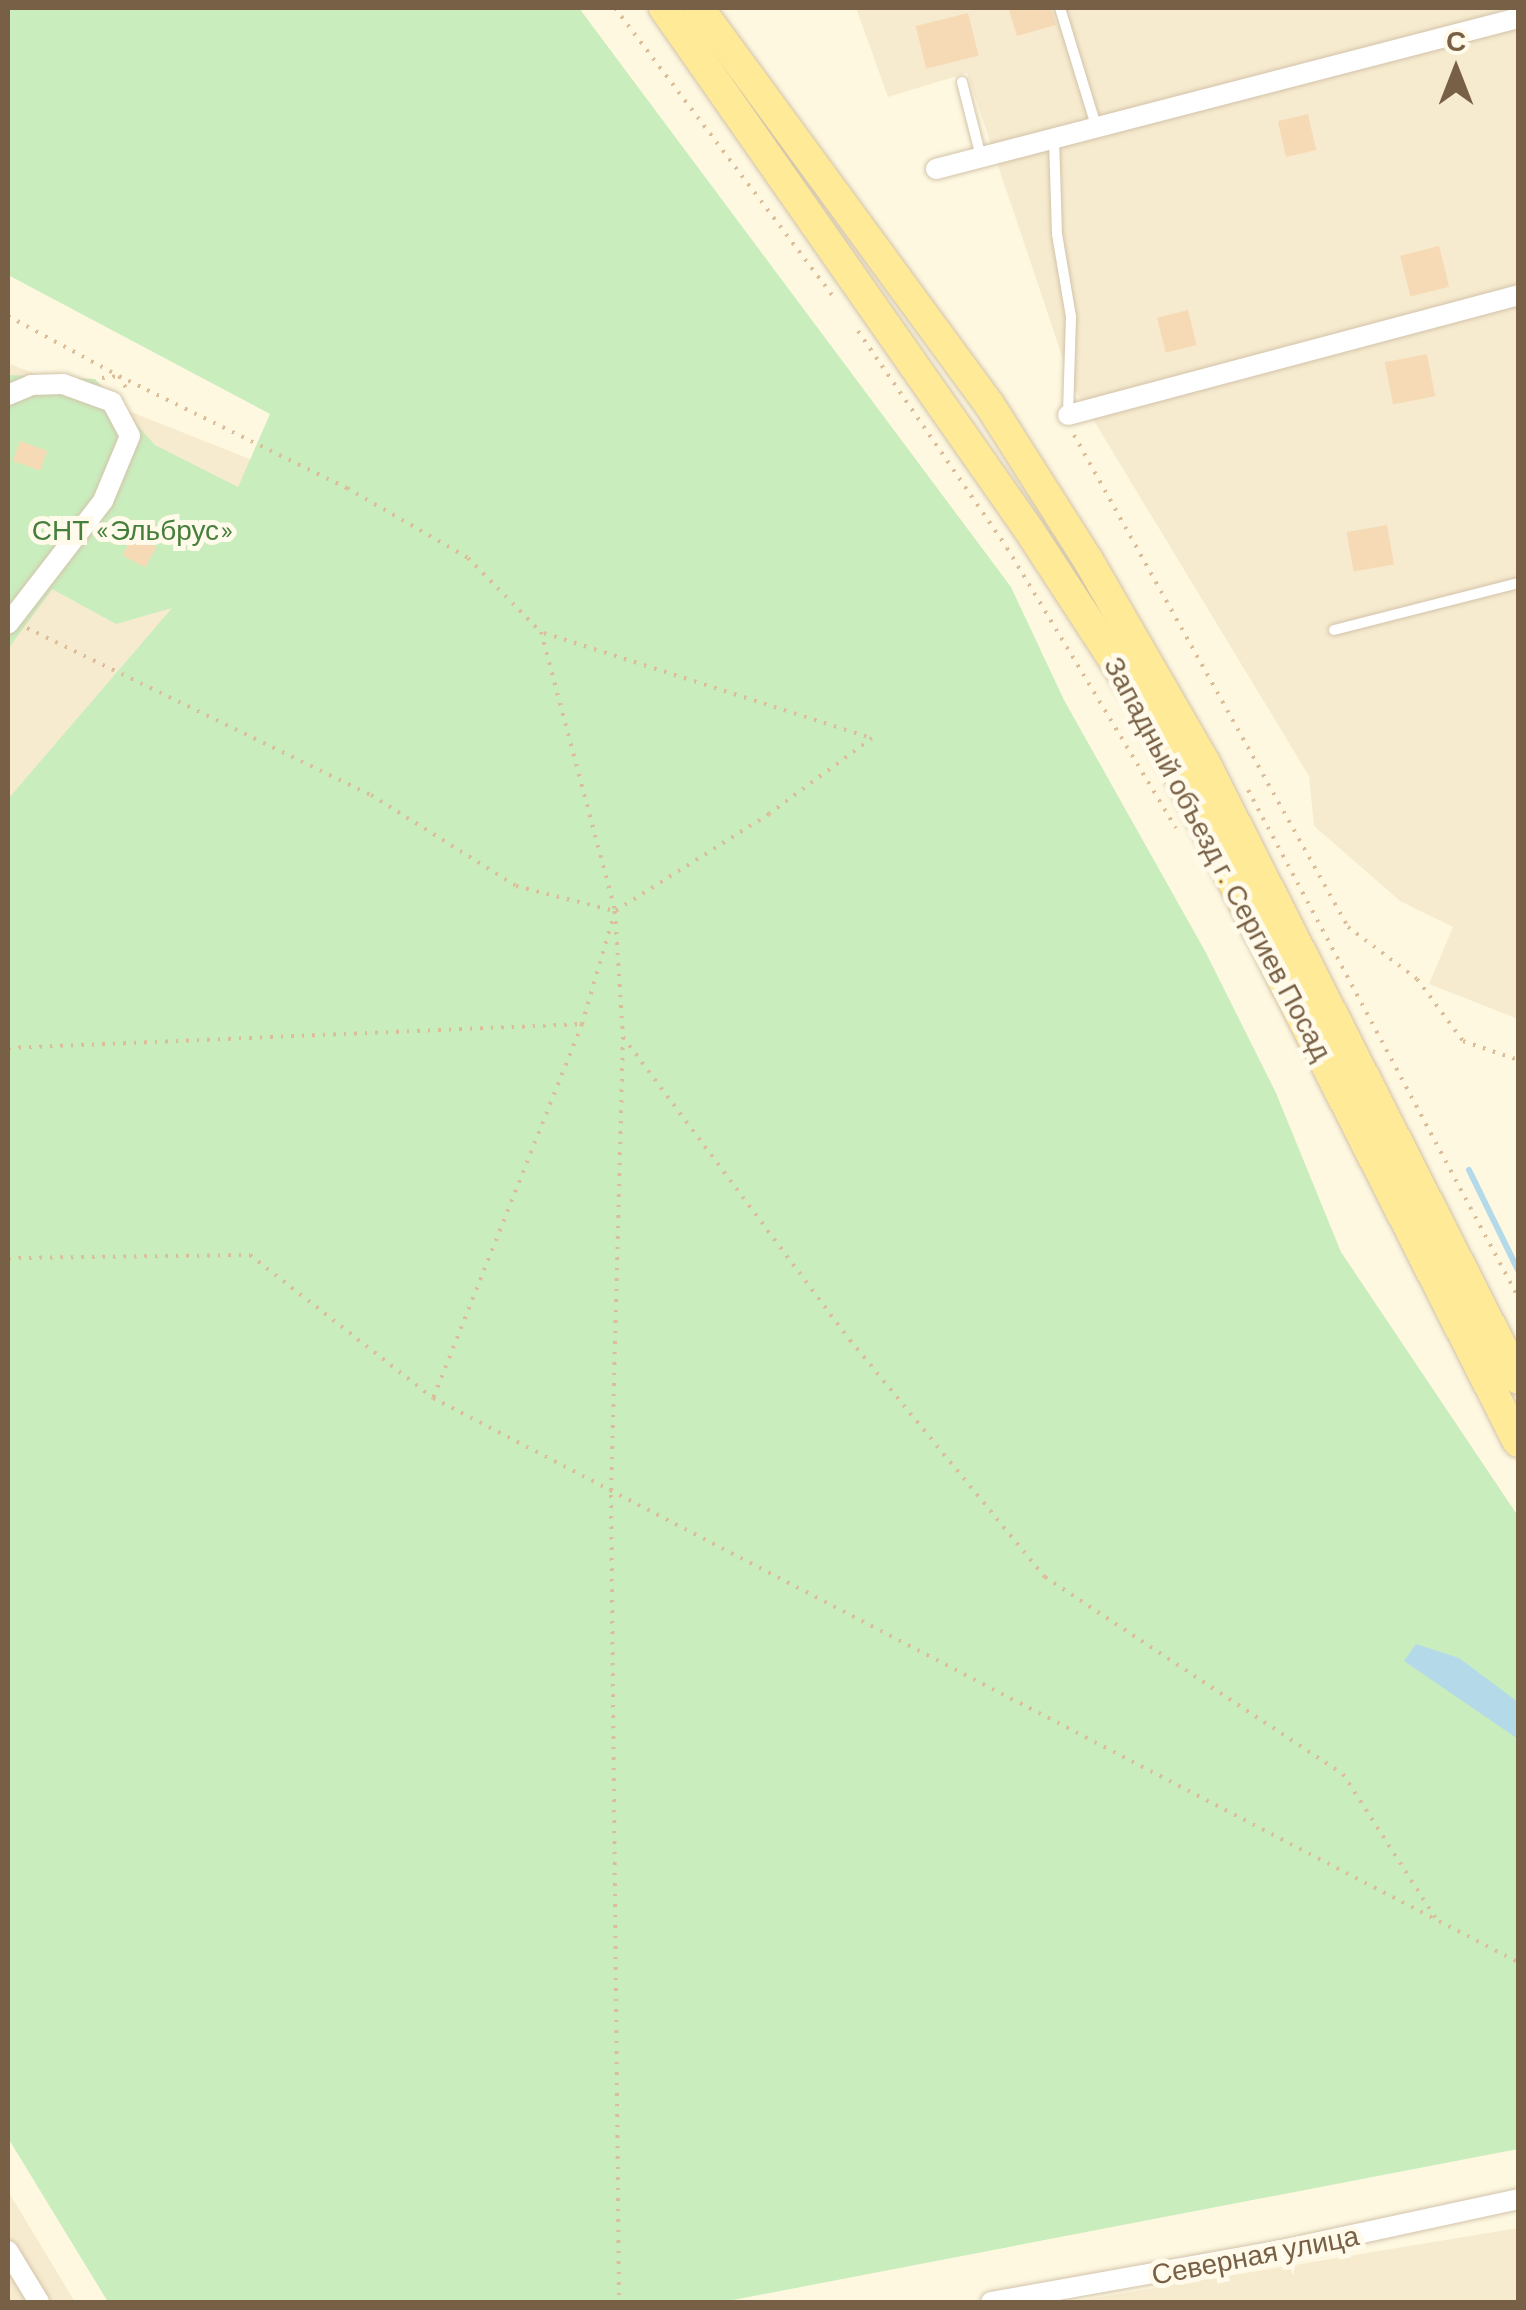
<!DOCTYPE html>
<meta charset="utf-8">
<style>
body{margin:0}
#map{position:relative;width:1526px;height:2310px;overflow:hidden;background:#fef8e1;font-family:Barlow,sans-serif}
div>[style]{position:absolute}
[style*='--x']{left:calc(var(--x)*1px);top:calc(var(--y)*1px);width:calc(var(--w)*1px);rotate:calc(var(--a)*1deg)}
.residential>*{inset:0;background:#f7ebcf}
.green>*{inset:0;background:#caedbe}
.water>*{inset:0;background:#b4d9e9}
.stream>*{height:6px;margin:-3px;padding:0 3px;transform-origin:3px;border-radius:3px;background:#b4d9e9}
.building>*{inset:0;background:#f6dab6;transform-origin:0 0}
.path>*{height:4px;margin-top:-2px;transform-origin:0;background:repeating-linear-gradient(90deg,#dbbe99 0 2.5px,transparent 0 10.5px)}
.roads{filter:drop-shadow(0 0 2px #d2c3aa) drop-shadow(0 0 2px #d2c3aa)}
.service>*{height:10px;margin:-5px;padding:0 5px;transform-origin:5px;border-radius:5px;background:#fff}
.minor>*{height:20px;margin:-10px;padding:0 10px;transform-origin:10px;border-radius:10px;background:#fff}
.primary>*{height:30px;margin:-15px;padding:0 15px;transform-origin:15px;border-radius:15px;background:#ffea97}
span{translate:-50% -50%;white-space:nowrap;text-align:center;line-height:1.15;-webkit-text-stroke:10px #fffae9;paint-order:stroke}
.park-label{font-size:28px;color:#457f3c}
.street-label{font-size:28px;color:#786046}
.frame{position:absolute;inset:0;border:10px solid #786046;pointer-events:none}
.north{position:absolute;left:1406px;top:20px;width:100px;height:100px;-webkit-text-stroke:8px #fffae9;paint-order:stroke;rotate:0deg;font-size:28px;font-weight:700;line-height:40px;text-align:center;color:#786046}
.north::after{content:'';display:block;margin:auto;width:35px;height:45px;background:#786046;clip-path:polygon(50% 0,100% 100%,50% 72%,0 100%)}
</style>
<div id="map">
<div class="residential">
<i style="clip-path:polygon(856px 8px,1518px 8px,1518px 1019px,1429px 984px,1453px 927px,1400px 901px,1314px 826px,1309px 776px,1071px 383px,967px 73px,888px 97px)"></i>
<i style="clip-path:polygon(8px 363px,348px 498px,8px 812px)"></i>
<i style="clip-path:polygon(8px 2191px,75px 2302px,8px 2302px)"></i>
<i style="clip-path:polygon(1518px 2228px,1518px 2302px,1070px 2302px)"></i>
</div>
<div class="green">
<i style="clip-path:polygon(8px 8px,579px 8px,1011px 587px,1064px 700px,1205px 951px,1276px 1093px,1341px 1252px,1518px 1516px,1518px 2149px,723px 2302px,108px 2302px,8px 2138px,8px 799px,172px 608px,116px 624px,52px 589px,8px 649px,8px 375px,95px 379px,155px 445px,238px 487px,270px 414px,8px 275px)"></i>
</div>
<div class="water">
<i style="clip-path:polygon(1416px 1644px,1459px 1658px,1518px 1702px,1518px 1739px,1404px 1661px)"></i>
</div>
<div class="stream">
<i style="--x:1469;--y:1170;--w:111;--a:63.9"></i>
</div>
<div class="building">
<i style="clip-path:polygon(1051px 8px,1056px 25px,1017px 36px,1009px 10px)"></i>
<i style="left:968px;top:13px;width:44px;height:54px;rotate:76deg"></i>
<i style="left:1308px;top:114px;width:37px;height:31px;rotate:77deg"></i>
<i style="left:1439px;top:246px;width:42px;height:40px;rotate:76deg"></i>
<i style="left:1188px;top:310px;width:36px;height:32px;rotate:76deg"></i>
<i style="left:1427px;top:354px;width:43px;height:43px;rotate:79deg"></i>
<i style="left:20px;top:441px;width:29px;height:21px;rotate:20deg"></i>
<i style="left:1387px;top:525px;width:40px;height:41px;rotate:80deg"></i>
<i style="left:134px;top:534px;width:26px;height:24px;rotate:29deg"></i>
</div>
<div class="path">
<i style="--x:615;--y:8;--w:365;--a:52.9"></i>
<i style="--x:8;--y:316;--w:126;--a:28.4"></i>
<i style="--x:119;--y:376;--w:16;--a:60"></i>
<i style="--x:858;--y:331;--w:263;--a:55.5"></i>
<i style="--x:1007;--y:548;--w:327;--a:58.9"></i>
<i style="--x:102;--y:378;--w:17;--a:-7"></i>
<i style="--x:119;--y:376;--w:254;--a:26.2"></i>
<i style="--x:347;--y:488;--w:140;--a:30"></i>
<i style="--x:468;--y:558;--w:104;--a:45.4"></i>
<i style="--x:541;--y:632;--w:289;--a:75.1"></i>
<i style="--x:615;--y:911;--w:126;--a:86.4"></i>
<i style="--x:623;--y:1037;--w:458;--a:91.5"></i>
<i style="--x:611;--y:1495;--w:807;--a:89.43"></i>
<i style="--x:1074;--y:435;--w:563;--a:60.89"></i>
<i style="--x:1348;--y:927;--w:86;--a:37"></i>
<i style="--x:1417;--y:979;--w:77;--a:53.4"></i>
<i style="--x:1463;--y:1041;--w:58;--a:19.1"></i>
<i style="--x:27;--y:628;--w:382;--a:25.9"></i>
<i style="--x:371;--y:795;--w:171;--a:32.1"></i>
<i style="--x:516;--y:886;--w:102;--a:14.2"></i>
<i style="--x:544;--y:633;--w:344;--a:17.8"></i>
<i style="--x:872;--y:738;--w:128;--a:143.6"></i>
<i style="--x:769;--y:814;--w:182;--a:147.8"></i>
<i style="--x:615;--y:911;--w:118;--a:106.3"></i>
<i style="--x:582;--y:1024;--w:403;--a:111.7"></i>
<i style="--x:433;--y:1398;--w:1223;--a:27.47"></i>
<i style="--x:1248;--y:790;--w:574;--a:61.96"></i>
<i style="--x:623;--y:1037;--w:379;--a:53.2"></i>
<i style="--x:850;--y:1340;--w:307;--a:50.6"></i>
<i style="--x:1045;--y:1577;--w:357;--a:33.5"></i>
<i style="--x:1343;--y:1774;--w:172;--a:57.3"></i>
<i style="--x:8;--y:1048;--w:575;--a:-2.39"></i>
<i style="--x:8;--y:1258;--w:242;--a:-0.7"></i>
<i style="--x:250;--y:1255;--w:232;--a:38"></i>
</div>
<div class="roads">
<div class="service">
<i style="--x:1060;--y:8;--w:123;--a:73"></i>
<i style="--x:962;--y:82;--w:77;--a:75.8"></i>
<i style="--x:1054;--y:139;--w:95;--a:88.2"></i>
<i style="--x:1057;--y:234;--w:84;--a:80.4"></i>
<i style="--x:1071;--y:317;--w:98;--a:91.8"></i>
<i style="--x:1334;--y:630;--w:190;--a:-14.3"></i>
</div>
<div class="minor">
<i style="--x:936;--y:169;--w:601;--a:-14.54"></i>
<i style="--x:8;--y:395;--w:25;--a:-23"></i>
<i style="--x:31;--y:385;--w:32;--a:-2"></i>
<i style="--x:63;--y:384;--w:52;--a:20.2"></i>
<i style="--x:112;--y:402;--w:38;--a:62"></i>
<i style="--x:130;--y:436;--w:70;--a:112.6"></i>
<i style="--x:103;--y:501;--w:155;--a:127.7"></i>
<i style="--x:1068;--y:415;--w:466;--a:-14.9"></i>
<i style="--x:8;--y:2251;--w:60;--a:58.7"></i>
<i style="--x:991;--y:2302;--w:291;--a:-10.1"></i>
<i style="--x:1278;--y:2251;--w:246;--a:-12.2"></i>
</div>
<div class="primary">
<i style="--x:664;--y:8;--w:637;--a:55.04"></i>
<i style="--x:1029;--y:530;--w:209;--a:56.9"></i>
<i style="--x:1143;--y:705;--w:827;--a:63.03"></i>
<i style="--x:699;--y:8;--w:491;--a:53.8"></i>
<i style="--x:989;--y:404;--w:185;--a:57.6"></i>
<i style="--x:1088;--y:560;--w:232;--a:60"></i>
<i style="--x:1204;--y:761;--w:693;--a:63.07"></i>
</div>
</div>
<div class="park-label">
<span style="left:133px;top:529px">СНТ «Эльбрус»</span>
</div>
<div class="street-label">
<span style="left:1219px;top:858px;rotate:62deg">Западный объезд г. Сергиев Посад</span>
<span style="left:1255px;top:2254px;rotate:-11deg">Северная улица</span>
</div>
<div class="frame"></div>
<div class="north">С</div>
</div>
